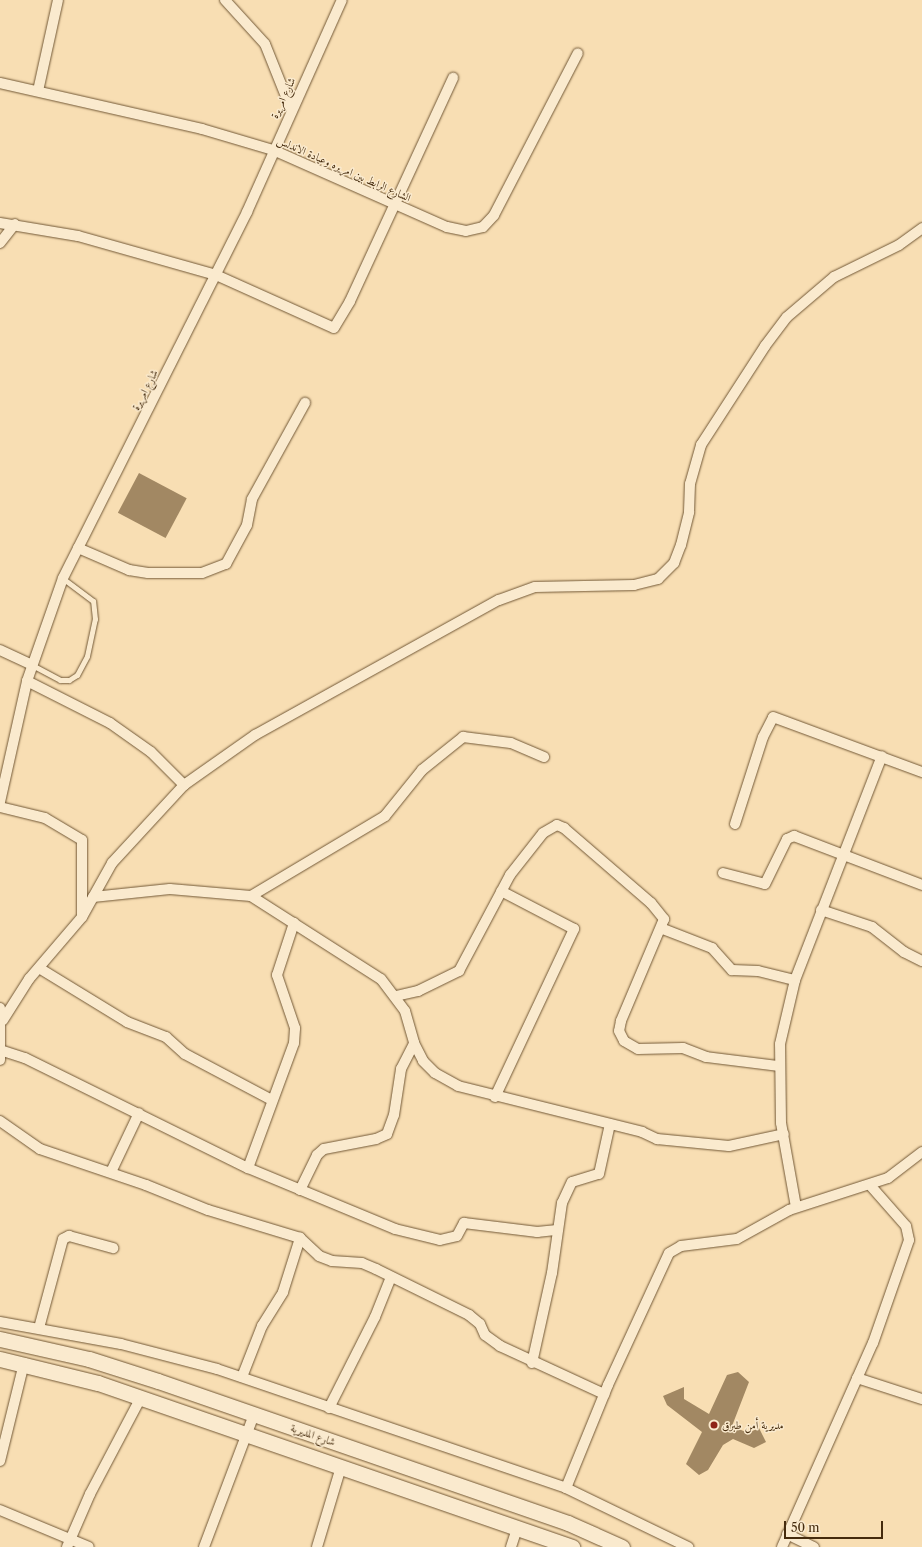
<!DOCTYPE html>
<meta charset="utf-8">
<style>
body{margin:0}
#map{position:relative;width:922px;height:1547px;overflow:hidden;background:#f8deb3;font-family:"Libre Caslon Text",Amiri,serif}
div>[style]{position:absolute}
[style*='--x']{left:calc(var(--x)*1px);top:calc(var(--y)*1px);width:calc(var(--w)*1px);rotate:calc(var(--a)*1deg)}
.building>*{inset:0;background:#a28863;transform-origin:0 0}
.roads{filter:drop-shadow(0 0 1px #725836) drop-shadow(0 0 1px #725836)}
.service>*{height:5px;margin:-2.5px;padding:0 2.5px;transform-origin:2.5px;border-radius:2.5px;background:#faeace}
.minor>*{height:10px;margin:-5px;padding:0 5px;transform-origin:5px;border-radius:5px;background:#faeace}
.secondary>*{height:15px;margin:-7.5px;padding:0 7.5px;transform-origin:7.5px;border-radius:7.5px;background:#faeace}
.dots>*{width:11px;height:11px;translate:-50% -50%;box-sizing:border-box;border:2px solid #faeace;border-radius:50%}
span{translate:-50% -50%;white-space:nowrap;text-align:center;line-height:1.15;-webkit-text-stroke:3px #faeace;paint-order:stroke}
.street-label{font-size:11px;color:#452b0d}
.poi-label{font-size:11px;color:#452b0d}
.left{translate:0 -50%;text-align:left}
.scale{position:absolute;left:784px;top:1521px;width:99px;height:18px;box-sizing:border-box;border:2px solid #452b0d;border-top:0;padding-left:5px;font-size:12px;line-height:14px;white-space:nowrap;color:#452b0d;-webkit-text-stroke:3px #faeace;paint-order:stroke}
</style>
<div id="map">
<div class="building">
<i style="left:139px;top:473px;width:54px;height:45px;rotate:28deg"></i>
<i style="clip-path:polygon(738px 1372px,749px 1382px,732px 1426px,748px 1433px,759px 1428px,766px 1442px,754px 1448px,733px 1439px,723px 1445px,708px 1470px,699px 1475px,686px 1464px,702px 1432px,667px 1405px,663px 1396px,684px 1387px,684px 1399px,709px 1414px,727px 1375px)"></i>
</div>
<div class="roads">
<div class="service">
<i style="--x:32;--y:665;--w:32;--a:28"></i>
<i style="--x:60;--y:680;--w:9;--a:0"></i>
<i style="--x:69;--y:680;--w:9;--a:-32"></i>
<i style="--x:77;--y:675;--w:21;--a:-62"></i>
<i style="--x:87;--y:656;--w:38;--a:-78"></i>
<i style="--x:95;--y:619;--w:18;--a:-96"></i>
<i style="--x:93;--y:601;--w:38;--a:-143"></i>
</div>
<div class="minor">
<i style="--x:225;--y:0;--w:59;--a:47.7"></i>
<i style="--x:265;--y:44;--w:70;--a:68.2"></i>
<i style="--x:0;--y:83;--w:207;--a:12.8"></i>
<i style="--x:202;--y:129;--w:74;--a:16.5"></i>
<i style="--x:273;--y:150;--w:190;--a:23.9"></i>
<i style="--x:447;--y:227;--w:19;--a:12"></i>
<i style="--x:466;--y:231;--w:17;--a:-13"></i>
<i style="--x:483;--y:227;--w:16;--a:-47"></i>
<i style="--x:494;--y:215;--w:182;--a:-62.6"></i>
<i style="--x:38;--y:91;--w:93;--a:-77.6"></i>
<i style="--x:0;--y:223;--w:79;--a:9.5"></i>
<i style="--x:78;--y:236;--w:143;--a:15.8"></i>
<i style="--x:216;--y:275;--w:129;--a:24.2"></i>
<i style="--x:334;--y:328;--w:31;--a:-59"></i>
<i style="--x:350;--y:301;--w:246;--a:-65.2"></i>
<i style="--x:0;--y:243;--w:24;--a:-52"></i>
<i style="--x:78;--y:548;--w:56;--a:23.3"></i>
<i style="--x:129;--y:570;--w:19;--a:9"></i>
<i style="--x:148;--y:573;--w:54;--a:0"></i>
<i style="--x:202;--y:573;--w:26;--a:-21"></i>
<i style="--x:226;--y:564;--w:44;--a:-61.7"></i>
<i style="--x:247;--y:525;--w:26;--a:-79"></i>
<i style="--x:252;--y:499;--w:110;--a:-61.1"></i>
<i style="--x:0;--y:650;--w:35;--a:25"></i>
<i style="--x:27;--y:681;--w:93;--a:26.8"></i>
<i style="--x:110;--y:723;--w:50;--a:35.3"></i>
<i style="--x:151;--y:752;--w:47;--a:45"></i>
<i style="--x:0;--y:802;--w:124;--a:-77.4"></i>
<i style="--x:27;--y:681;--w:109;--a:-70.7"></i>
<i style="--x:63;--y:578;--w:410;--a:-63.3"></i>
<i style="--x:247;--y:212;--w:232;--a:-65.9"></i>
<i style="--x:0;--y:807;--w:46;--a:13.7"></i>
<i style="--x:45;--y:818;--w:43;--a:30.7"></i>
<i style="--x:82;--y:840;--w:75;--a:90"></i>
<i style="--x:735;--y:824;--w:91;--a:-72.2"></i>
<i style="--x:763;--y:737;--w:22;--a:-63"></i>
<i style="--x:773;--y:717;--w:159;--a:20.3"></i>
<i style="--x:723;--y:873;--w:43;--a:14.7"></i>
<i style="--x:765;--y:884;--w:50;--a:-63.9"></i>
<i style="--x:787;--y:839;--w:8;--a:-23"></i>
<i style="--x:794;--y:836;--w:137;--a:20.9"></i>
<i style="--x:251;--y:896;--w:156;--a:-30.8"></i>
<i style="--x:385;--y:816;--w:59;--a:-51.2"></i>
<i style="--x:422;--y:770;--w:53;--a:-38.8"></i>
<i style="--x:463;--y:737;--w:48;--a:7.1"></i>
<i style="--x:511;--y:743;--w:36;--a:23"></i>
<i style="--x:93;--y:897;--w:77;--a:-5.9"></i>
<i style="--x:170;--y:889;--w:81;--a:4.9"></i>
<i style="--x:251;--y:896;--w:154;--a:32.6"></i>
<i style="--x:381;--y:979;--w:40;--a:53"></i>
<i style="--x:405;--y:1011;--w:33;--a:74"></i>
<i style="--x:414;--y:1043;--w:20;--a:63"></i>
<i style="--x:423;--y:1061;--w:17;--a:45"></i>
<i style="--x:435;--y:1073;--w:26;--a:29"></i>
<i style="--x:458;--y:1086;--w:190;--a:14"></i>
<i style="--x:642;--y:1132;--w:17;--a:25"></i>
<i style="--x:657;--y:1139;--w:72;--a:5.6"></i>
<i style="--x:729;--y:1146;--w:56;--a:-12.3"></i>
<i style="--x:821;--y:910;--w:54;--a:18.4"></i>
<i style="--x:872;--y:927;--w:41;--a:38"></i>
<i style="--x:904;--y:952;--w:20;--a:27"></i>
<i style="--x:663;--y:929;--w:53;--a:21.2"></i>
<i style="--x:712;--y:948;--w:30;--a:48"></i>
<i style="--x:732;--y:970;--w:26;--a:2"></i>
<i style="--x:758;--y:971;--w:38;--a:14"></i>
<i style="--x:39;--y:968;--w:103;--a:31.5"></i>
<i style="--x:127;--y:1022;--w:42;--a:21"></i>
<i style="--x:166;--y:1037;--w:25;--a:42"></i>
<i style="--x:185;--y:1054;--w:98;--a:27.9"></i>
<i style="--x:396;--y:996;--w:23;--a:-13"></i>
<i style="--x:418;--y:991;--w:46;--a:-26"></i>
<i style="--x:459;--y:971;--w:109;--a:-62"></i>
<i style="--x:510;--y:875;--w:53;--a:-51.8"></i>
<i style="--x:543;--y:833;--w:16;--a:-30"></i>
<i style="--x:557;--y:825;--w:8;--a:23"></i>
<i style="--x:564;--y:828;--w:115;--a:40.8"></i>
<i style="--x:651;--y:903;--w:21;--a:51"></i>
<i style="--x:664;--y:919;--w:111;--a:112.9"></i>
<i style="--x:621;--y:1021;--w:10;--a:101"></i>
<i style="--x:619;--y:1031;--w:11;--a:63"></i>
<i style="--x:624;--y:1041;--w:16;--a:30"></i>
<i style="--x:638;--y:1049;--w:45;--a:-1.3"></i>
<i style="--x:683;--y:1048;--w:25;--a:21"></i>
<i style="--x:706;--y:1057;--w:73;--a:7.1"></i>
<i style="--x:0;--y:1008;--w:52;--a:90"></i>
<i style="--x:3;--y:1020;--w:49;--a:-57.6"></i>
<i style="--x:29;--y:979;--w:82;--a:-49.5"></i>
<i style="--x:82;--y:917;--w:62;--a:-60.9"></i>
<i style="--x:112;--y:863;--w:106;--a:-47.3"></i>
<i style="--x:184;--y:785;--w:87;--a:-35.2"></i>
<i style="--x:255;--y:735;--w:279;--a:-29"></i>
<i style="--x:499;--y:600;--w:38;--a:-20"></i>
<i style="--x:535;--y:587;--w:99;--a:-1.2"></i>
<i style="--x:634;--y:585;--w:25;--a:-14"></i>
<i style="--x:658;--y:579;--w:23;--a:-45"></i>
<i style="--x:674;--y:563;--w:19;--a:-69"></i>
<i style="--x:681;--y:545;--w:34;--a:-76"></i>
<i style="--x:689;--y:512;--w:28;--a:-88"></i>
<i style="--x:690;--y:484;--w:41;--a:-74.2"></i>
<i style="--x:701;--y:445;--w:118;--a:-57.1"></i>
<i style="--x:765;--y:346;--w:36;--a:-53"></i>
<i style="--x:787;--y:317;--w:62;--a:-40.4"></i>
<i style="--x:834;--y:277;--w:72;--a:-26.2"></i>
<i style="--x:899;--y:245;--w:29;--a:-36"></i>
<i style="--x:0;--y:1050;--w:26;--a:18"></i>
<i style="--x:25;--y:1058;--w:249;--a:26.3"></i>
<i style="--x:248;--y:1168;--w:159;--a:22.5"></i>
<i style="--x:395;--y:1229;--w:46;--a:13.7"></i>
<i style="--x:440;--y:1240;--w:17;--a:-13"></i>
<i style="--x:457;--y:1236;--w:15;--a:-62"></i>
<i style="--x:464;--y:1223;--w:74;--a:7"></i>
<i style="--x:537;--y:1232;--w:18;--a:-6"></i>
<i style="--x:495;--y:1097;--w:186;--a:-64.8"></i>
<i style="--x:574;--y:929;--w:82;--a:-152.5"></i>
<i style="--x:0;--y:1121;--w:49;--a:35"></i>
<i style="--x:40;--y:1149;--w:112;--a:18.8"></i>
<i style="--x:146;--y:1185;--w:67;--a:22"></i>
<i style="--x:208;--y:1210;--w:96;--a:16.9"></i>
<i style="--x:300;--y:1238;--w:26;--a:43"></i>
<i style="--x:319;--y:1256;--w:14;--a:21"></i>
<i style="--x:332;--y:1261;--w:30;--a:4"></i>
<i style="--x:362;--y:1263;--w:15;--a:23"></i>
<i style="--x:376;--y:1269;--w:104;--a:26.3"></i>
<i style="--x:469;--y:1315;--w:14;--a:39"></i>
<i style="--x:480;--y:1324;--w:12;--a:66"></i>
<i style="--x:485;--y:1335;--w:19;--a:36"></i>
<i style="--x:500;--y:1346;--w:115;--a:24.8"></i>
<i style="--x:248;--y:1168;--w:133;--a:-69.8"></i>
<i style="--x:294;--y:1043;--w:15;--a:-86"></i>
<i style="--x:295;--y:1028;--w:56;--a:-108.8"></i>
<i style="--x:277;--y:975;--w:55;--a:-71.9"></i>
<i style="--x:111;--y:1172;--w:65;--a:-64.6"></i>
<i style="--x:300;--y:1190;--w:39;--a:-64"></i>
<i style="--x:317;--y:1155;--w:9;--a:-41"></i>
<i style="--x:324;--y:1149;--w:53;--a:-10.9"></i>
<i style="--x:376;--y:1139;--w:12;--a:-24"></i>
<i style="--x:387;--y:1134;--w:20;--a:-70"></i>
<i style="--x:394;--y:1115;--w:47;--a:-81.3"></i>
<i style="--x:401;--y:1069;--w:29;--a:-63"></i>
<i style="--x:796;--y:1207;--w:85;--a:-100.1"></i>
<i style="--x:781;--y:1123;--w:79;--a:-90.7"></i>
<i style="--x:780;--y:1044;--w:66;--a:-76.8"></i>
<i style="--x:795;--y:980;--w:240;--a:-68.8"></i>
<i style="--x:0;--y:1322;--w:123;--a:10.3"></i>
<i style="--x:121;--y:1344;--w:99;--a:14.6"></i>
<i style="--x:217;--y:1369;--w:369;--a:18.8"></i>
<i style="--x:566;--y:1488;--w:136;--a:25.8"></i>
<i style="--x:39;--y:1328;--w:92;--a:-74.9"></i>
<i style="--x:63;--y:1239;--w:7;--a:-27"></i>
<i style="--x:69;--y:1236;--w:46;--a:15.3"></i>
<i style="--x:532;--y:1363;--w:92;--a:-77.5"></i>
<i style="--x:552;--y:1273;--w:71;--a:-81.9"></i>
<i style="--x:562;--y:1203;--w:23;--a:-65"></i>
<i style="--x:572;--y:1182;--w:28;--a:-17"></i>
<i style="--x:599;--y:1174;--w:51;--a:-77.6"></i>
<i style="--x:242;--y:1377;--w:55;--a:-68.6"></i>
<i style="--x:262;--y:1326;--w:40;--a:-58"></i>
<i style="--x:283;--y:1292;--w:57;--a:-72.5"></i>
<i style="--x:857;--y:1378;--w:68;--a:17.9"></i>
<i style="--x:329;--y:1408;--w:102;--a:-63.2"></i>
<i style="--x:375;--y:1317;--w:43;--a:-68.2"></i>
<i style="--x:0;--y:1461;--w:101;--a:-76.2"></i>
<i style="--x:566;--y:1488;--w:111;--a:-67.8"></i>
<i style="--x:608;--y:1385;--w:145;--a:-65.2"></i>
<i style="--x:669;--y:1253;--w:14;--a:-30"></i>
<i style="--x:681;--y:1246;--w:56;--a:-7.1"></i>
<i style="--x:737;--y:1239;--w:60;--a:-29.1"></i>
<i style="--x:789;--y:1210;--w:104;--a:-17.9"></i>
<i style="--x:888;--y:1178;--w:43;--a:-37.4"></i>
<i style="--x:0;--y:1510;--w:96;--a:22.6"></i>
<i style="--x:787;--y:1534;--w:30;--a:26"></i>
<i style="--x:67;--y:1547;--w:58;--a:-66.5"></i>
<i style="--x:90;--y:1494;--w:107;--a:-62.2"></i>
<i style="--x:204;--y:1547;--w:141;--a:-69.3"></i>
<i style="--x:317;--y:1547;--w:84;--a:-73.3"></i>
<i style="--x:511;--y:1547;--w:20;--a:-72"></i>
<i style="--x:782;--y:1547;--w:223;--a:-66"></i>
<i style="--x:873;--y:1343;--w:109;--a:-70.7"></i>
<i style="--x:909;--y:1240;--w:14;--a:-102"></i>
<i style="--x:906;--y:1226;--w:55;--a:-131.3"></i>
</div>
<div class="secondary">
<i style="--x:0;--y:1339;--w:91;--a:12.7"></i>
<i style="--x:89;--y:1359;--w:72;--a:17.7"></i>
<i style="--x:158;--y:1381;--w:434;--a:19.1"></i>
<i style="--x:568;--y:1523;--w:59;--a:24"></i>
<i style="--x:0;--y:1359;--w:101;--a:13.8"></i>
<i style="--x:98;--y:1383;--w:502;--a:19.09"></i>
</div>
</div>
<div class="dots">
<i style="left:714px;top:1425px;background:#8f2418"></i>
</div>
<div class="street-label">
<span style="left:283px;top:98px;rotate:-65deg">شارع امريرة</span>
<span style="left:344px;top:169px;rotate:24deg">الشارع الرابط بين امريره وعيادة الاندلس</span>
<span style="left:145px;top:390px;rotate:-63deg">شارع امريرة</span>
<span style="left:313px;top:1435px;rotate:19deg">شارع المديرية</span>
</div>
<div class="poi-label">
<span class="left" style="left:722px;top:1425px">مديرية أمن طبرق</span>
</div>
<div class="scale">50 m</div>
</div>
